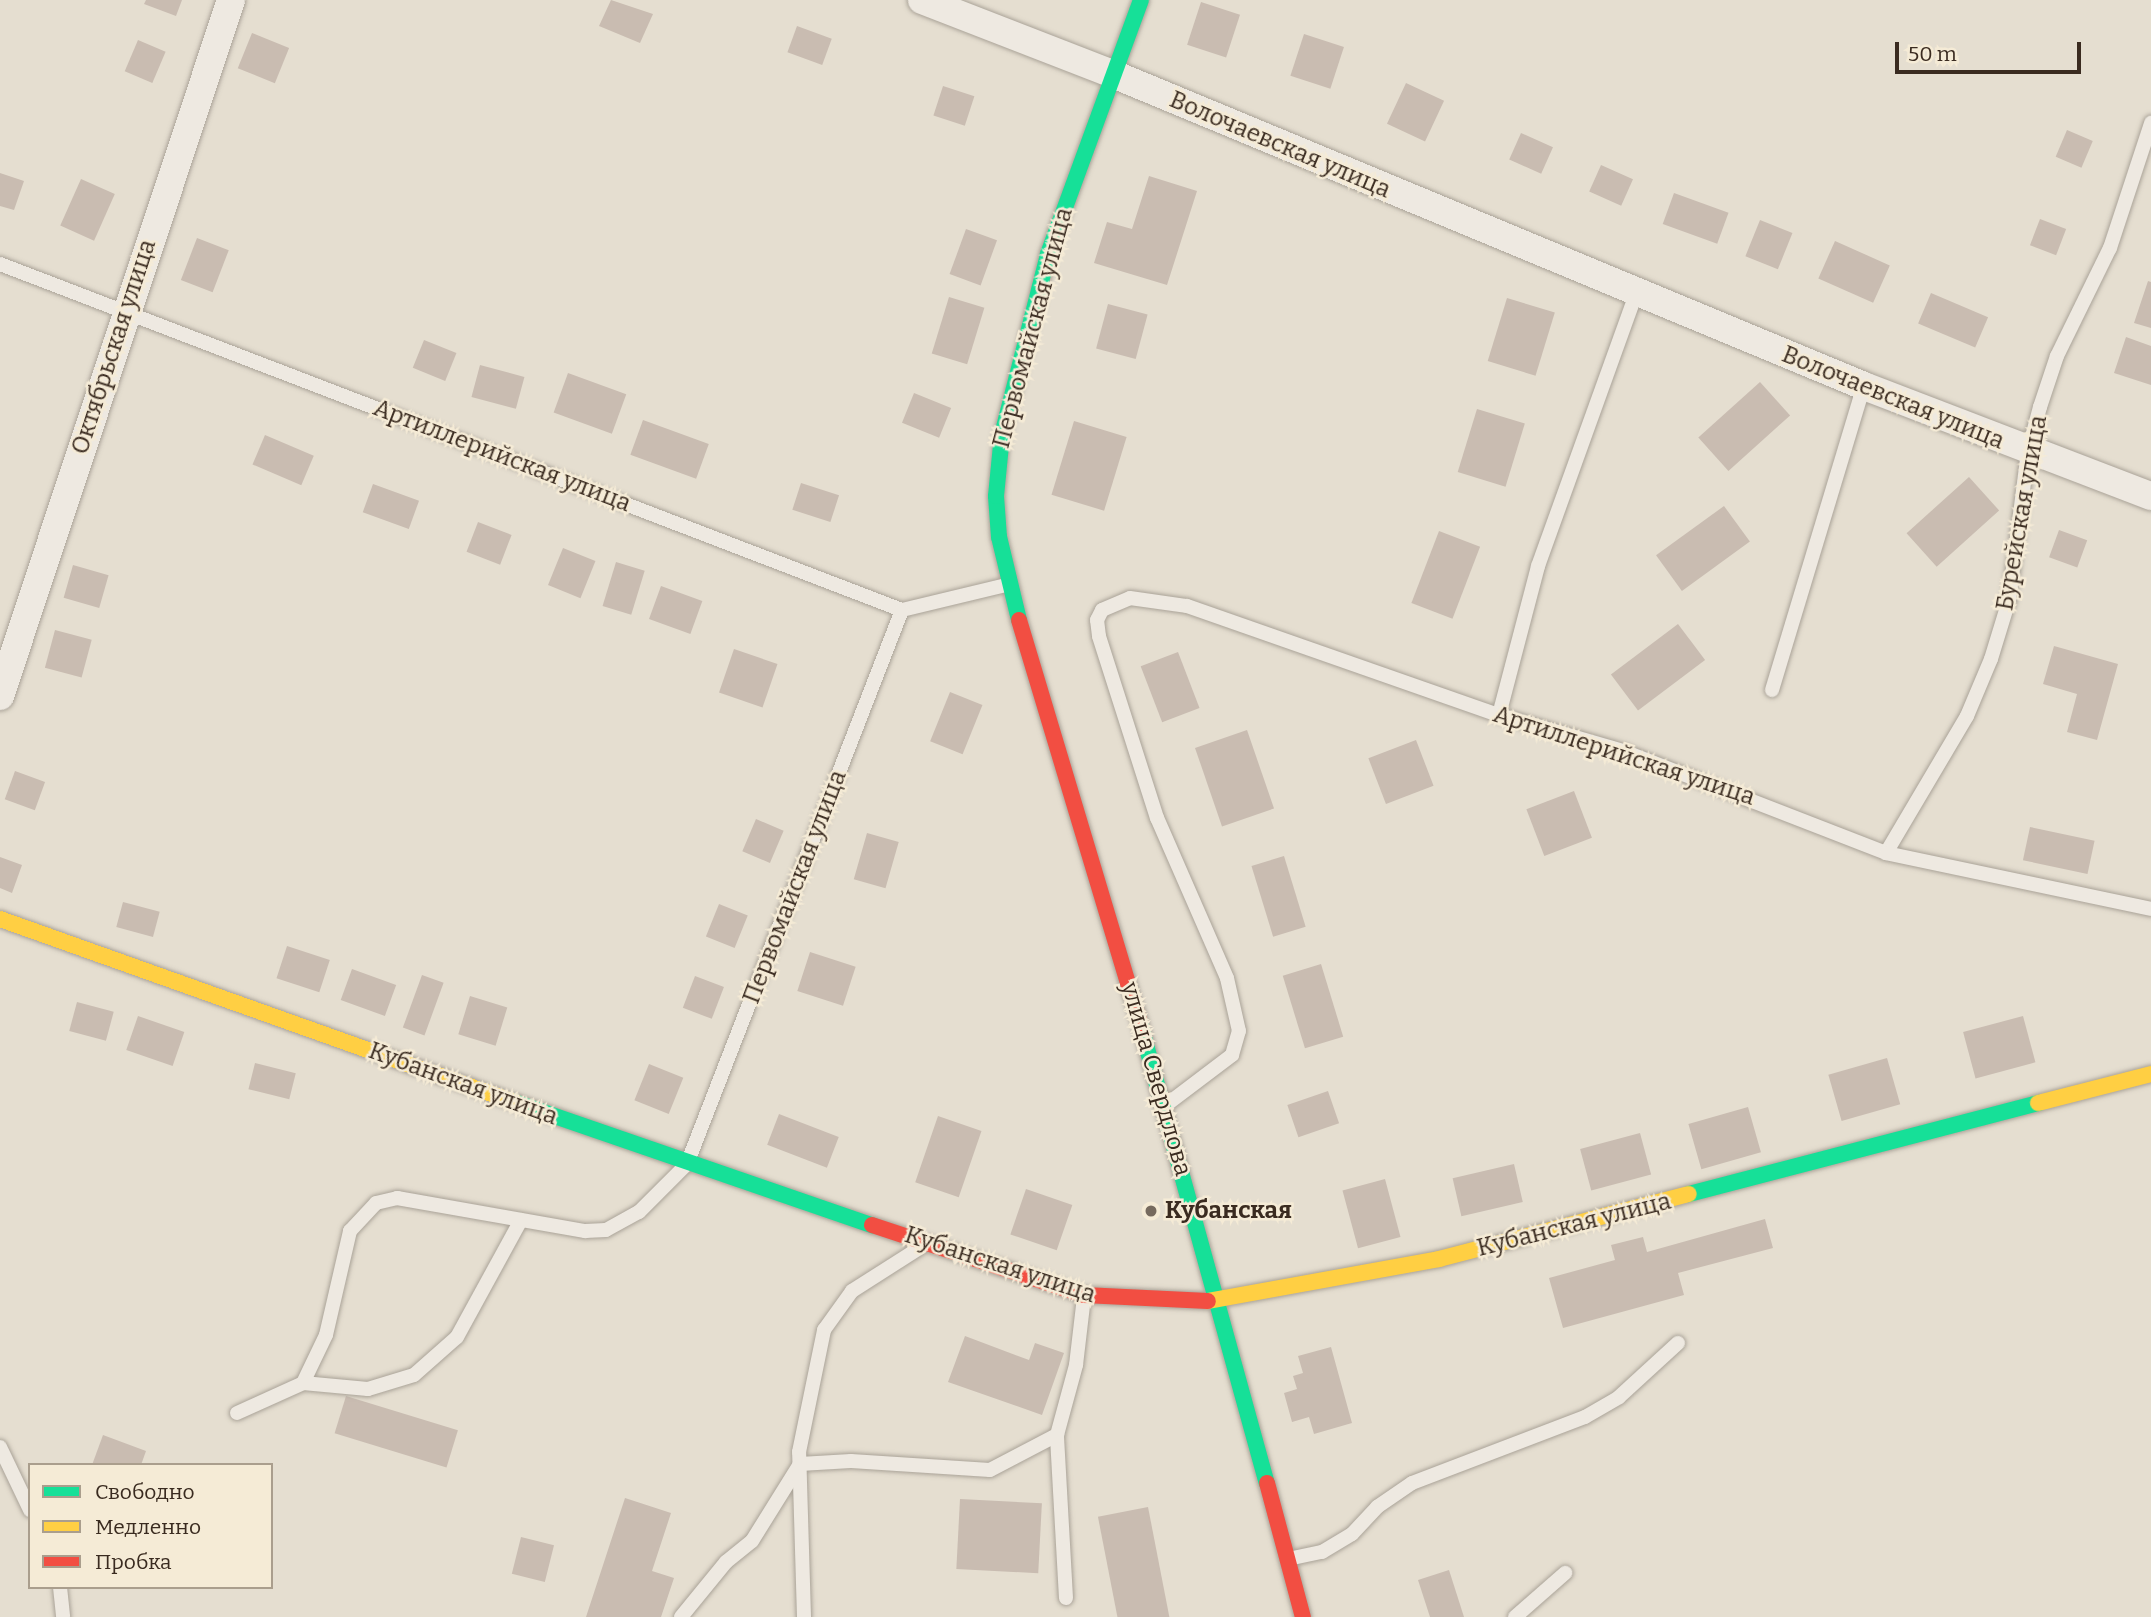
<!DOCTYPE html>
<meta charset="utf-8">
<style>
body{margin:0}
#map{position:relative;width:2151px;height:1617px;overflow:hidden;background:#e5ded0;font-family:Bitter,serif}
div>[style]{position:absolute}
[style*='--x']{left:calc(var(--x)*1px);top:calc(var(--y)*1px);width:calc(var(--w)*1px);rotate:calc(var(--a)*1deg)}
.building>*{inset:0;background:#c9bcb1;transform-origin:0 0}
.roads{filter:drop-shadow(0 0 2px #aaa398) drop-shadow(0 0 2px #aaa398)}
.lane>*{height:14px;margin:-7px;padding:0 7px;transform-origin:7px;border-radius:7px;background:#eee9e1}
.street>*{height:28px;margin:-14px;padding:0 14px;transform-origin:14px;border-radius:14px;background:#eee9e1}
.fast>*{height:16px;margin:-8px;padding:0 8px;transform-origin:8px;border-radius:8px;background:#16e098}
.slow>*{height:16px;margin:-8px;padding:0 8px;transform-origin:8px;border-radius:8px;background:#ffcf43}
.jam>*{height:16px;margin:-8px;padding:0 8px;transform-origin:8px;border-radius:8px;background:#f24e42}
.dots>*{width:19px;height:19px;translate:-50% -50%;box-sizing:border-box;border:4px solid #f5ebd6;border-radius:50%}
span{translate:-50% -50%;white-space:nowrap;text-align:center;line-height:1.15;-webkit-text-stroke:5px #f5ebd6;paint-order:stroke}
.street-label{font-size:24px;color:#3a2b20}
.poi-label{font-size:24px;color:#3a2b20;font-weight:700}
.left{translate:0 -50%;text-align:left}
.legend{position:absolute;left:28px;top:1463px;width:245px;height:126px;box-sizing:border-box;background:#f5ebd6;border:2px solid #aa9e8d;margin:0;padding:9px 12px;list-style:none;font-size:21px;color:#3a2b20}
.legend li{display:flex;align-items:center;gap:14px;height:35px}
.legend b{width:35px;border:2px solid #aa9e8d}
.scale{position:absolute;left:1895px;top:42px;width:186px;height:32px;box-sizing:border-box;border:4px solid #3a2b20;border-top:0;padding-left:9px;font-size:21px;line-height:24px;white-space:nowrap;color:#3a2b20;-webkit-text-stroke:5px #f5ebd6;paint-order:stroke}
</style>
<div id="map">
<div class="building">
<i style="clip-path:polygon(146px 0,182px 0,176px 16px,144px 4px)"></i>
<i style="clip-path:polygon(611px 0,653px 14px,640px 43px,599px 26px)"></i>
<i style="left:1201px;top:2px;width:41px;height:45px;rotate:18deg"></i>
<i style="left:797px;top:26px;width:37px;height:28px;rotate:20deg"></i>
<i style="left:252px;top:33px;width:40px;height:38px;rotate:22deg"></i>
<i style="left:1304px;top:34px;width:42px;height:44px;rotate:18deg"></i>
<i style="left:138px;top:40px;width:30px;height:34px;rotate:23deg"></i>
<i style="left:1406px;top:83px;width:42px;height:45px;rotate:25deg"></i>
<i style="left:943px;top:86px;width:33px;height:31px;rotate:18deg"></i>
<i style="left:2067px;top:130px;width:28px;height:29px;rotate:23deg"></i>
<i style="left:1521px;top:133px;width:35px;height:29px;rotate:24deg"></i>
<i style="left:1601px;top:165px;width:35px;height:29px;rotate:24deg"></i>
<i style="clip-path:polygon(0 173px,24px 181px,14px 210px,0 206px)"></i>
<i style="clip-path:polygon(1149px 176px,1197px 191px,1167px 285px,1094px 263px,1107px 222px,1132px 229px)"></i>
<i style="left:81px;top:179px;width:37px;height:51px;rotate:24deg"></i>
<i style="left:1674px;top:193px;width:58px;height:33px;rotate:20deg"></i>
<i style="left:2040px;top:219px;width:28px;height:28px;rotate:21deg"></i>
<i style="left:1760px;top:220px;width:35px;height:39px;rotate:22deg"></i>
<i style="left:966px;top:229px;width:33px;height:48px;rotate:20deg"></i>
<i style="left:197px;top:238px;width:34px;height:45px;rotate:21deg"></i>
<i style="left:1835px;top:241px;width:60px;height:41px;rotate:24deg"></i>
<i style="clip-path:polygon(2148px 281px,2151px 282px,2151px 328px,2134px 323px)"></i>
<i style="left:1931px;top:293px;width:62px;height:33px;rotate:23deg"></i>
<i style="left:949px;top:297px;width:37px;height:59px;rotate:17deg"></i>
<i style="left:1507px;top:298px;width:50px;height:66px;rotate:17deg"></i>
<i style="left:1108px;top:304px;width:41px;height:46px;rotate:15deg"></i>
<i style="clip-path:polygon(2126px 337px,2151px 346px,2151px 385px,2114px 373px)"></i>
<i style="left:424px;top:340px;width:35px;height:30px;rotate:22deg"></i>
<i style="left:480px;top:365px;width:46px;height:33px;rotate:15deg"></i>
<i style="left:568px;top:373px;width:62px;height:42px;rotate:20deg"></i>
<i style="left:1760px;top:382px;width:45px;height:83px;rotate:48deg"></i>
<i style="left:914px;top:393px;width:40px;height:32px;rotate:22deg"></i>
<i style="left:1477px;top:409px;width:50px;height:66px;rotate:17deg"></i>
<i style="left:643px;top:420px;width:70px;height:37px;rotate:20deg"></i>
<i style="left:1074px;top:421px;width:55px;height:77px;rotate:17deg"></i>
<i style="left:265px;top:435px;width:53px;height:32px;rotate:23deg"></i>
<i style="left:1969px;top:477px;width:45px;height:84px;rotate:48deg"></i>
<i style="left:801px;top:483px;width:40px;height:28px;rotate:18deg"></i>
<i style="left:373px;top:484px;width:49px;height:30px;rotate:20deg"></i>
<i style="left:1724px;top:506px;width:44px;height:84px;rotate:54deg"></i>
<i style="left:478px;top:522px;width:36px;height:32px;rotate:21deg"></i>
<i style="left:2059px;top:530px;width:30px;height:29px;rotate:20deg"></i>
<i style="left:1439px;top:531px;width:44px;height:77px;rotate:21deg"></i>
<i style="left:563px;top:548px;width:35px;height:40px;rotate:22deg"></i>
<i style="left:616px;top:562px;width:30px;height:46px;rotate:17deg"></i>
<i style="left:73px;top:565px;width:37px;height:34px;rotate:16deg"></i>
<i style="left:661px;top:586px;width:44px;height:35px;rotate:20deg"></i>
<i style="left:1678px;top:624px;width:45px;height:84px;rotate:53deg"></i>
<i style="left:55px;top:630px;width:38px;height:39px;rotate:15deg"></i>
<i style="clip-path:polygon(2054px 646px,2118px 664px,2097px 740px,2067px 732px,2077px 694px,2043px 684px)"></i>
<i style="left:734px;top:649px;width:46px;height:46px;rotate:19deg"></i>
<i style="left:1178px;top:652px;width:60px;height:40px;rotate:69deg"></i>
<i style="left:950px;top:692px;width:35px;height:53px;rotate:22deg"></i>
<i style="left:1247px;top:730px;width:83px;height:55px;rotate:71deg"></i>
<i style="left:1416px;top:740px;width:49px;height:51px;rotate:69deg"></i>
<i style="left:15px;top:771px;width:32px;height:30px;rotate:20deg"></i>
<i style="left:1574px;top:791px;width:50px;height:51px;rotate:69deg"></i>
<i style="left:756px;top:819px;width:30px;height:35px;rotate:23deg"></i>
<i style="left:2030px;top:827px;width:66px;height:34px;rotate:12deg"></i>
<i style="left:867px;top:833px;width:33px;height:48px;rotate:16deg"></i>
<i style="left:1284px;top:856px;width:74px;height:34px;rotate:73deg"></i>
<i style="clip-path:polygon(0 857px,22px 865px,12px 893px,0 888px)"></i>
<i style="left:123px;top:902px;width:38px;height:26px;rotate:15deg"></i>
<i style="left:719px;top:904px;width:31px;height:35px;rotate:22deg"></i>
<i style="left:287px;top:946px;width:45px;height:34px;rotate:18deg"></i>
<i style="left:810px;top:952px;width:48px;height:41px;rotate:18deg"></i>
<i style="left:1321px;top:964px;width:76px;height:40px;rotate:73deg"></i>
<i style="left:352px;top:969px;width:47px;height:33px;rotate:20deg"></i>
<i style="left:422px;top:975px;width:23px;height:56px;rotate:20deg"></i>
<i style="left:695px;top:976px;width:31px;height:34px;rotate:21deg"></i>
<i style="left:470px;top:996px;width:39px;height:40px;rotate:17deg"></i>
<i style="left:77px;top:1002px;width:38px;height:30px;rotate:15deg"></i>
<i style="left:138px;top:1016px;width:49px;height:36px;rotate:19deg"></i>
<i style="left:2023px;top:1016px;width:48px;height:62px;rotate:75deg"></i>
<i style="left:1887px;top:1058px;width:48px;height:61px;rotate:74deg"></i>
<i style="left:255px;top:1063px;width:42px;height:27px;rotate:14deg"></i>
<i style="left:649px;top:1064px;width:37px;height:39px;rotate:22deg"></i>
<i style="left:1328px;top:1091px;width:34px;height:43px;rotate:71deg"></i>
<i style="left:1748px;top:1107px;width:47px;height:62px;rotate:74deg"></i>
<i style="left:779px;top:1114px;width:64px;height:33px;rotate:21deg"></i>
<i style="left:938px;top:1116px;width:46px;height:70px;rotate:19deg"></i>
<i style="left:1640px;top:1133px;width:43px;height:62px;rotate:75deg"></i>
<i style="left:1514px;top:1164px;width:39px;height:63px;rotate:77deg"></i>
<i style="left:1385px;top:1179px;width:60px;height:44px;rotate:75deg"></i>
<i style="left:1026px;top:1189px;width:49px;height:48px;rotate:19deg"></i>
<i style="clip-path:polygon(1765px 1219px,1773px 1248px,1678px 1273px,1684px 1295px,1563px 1328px,1549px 1278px,1615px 1260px,1611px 1245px,1643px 1237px,1647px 1252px)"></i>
<i style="clip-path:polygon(965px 1336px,1029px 1360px,1035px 1343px,1064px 1353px,1042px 1415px,948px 1382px)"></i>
<i style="clip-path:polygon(1331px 1347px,1352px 1423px,1314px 1434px,1309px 1417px,1292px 1422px,1284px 1393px,1297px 1389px,1293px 1376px,1303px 1373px,1298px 1356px)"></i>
<i style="left:346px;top:1396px;width:117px;height:39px;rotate:17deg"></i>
<i style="clip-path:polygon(103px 1435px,146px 1451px,141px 1465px,92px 1465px)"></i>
<i style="clip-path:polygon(625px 1498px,671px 1513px,652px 1571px,674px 1578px,661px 1617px,586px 1617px)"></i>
<i style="left:960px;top:1499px;width:82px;height:70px;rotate:3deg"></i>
<i style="left:1148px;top:1507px;width:112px;height:51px;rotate:79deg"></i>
<i style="left:521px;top:1537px;width:34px;height:38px;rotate:14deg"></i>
<i style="clip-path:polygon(1449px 1570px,1464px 1617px,1430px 1617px,1418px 1580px)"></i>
</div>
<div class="roads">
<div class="lane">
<i style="--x:0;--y:264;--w:966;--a:20.99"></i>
<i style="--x:902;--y:610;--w:107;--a:-13.5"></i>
<i style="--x:1772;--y:690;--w:318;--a:-73.2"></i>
<i style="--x:1499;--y:715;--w:154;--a:-75.3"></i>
<i style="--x:1538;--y:566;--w:289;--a:-70.2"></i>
<i style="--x:1886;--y:853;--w:159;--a:-59.4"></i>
<i style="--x:1967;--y:716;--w:62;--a:-67.2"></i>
<i style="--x:1991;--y:659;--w:62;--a:-73"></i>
<i style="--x:2009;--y:600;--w:149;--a:-82.7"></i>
<i style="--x:2028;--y:452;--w:47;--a:-75.1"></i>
<i style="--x:2040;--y:407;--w:54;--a:-71.6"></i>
<i style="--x:2057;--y:356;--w:120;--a:-63.9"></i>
<i style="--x:2110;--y:248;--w:132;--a:-71.8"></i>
<i style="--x:1166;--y:1105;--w:83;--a:-37.1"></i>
<i style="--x:1232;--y:1055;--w:25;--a:-74"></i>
<i style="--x:1239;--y:1031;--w:54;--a:-102.8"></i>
<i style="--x:1227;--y:978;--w:175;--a:-113.6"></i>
<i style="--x:1157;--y:818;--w:191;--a:-107.7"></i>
<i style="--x:1099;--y:636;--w:16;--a:-97"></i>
<i style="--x:1097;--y:620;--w:11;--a:-63"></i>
<i style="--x:1102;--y:610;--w:30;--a:-23"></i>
<i style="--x:1130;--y:598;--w:58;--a:8"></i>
<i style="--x:1187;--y:606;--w:330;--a:19.3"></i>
<i style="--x:1499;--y:715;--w:132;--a:16.2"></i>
<i style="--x:1626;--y:752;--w:279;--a:21.2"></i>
<i style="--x:1886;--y:853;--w:271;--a:11.9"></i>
<i style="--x:303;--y:1383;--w:65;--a:5.3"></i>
<i style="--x:368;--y:1389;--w:48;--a:-16.9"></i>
<i style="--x:414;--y:1375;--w:57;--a:-41.5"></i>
<i style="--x:457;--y:1337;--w:133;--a:-61.3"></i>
<i style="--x:237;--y:1413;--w:72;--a:-24.4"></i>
<i style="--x:303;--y:1383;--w:53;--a:-64.4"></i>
<i style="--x:326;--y:1335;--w:107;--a:-77"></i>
<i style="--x:350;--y:1231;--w:38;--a:-47"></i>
<i style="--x:376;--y:1203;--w:22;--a:-13"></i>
<i style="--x:397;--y:1198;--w:191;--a:10"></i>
<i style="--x:585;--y:1231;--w:21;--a:-3"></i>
<i style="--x:606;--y:1230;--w:38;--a:-29"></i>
<i style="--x:639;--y:1212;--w:68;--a:-45"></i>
<i style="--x:687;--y:1164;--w:594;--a:-68.79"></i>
<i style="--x:0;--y:1447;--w:70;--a:64.5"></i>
<i style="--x:1288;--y:1559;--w:35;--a:-12"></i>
<i style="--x:1322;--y:1552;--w:35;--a:-31"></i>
<i style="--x:1352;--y:1534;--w:37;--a:-47"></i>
<i style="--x:1377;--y:1507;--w:42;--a:-34.4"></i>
<i style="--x:1412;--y:1483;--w:185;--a:-20.9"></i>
<i style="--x:1585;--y:1417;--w:39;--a:-30"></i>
<i style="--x:1619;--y:1397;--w:80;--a:-42.5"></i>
<i style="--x:60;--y:1587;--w:30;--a:84"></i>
<i style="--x:1066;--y:1598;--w:163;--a:-93.2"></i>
<i style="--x:1057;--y:1435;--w:73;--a:-74.8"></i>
<i style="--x:1076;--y:1365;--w:68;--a:-83.3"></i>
<i style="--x:681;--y:1617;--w:71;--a:-50.7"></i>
<i style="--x:726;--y:1562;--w:33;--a:-39"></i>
<i style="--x:752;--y:1541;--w:91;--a:-58.1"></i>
<i style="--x:800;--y:1464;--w:51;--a:-3.4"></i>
<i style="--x:851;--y:1461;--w:139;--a:3.7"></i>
<i style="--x:990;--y:1470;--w:76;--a:-27.6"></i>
<i style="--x:804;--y:1617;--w:165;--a:-91.7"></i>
<i style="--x:799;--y:1452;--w:125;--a:-78.4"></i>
<i style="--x:824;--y:1330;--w:48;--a:-54.3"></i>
<i style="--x:852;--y:1291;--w:82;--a:-32.5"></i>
<i style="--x:1515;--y:1617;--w:67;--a:-41.3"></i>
</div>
<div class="street">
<i style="--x:922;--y:0;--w:205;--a:21.2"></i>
<i style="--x:1113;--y:74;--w:813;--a:22.56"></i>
<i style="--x:1864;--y:386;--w:307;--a:21"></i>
<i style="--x:0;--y:696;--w:733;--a:-71.64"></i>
</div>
<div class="fast">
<i style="--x:1019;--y:620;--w:85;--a:-103.5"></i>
<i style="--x:999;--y:537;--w:41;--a:-94.2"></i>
<i style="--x:996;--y:496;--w:61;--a:-84.4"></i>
<i style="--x:1002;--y:435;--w:187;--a:-75.7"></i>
<i style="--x:1048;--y:254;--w:270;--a:-69.9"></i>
<i style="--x:1140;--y:1023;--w:477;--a:74.6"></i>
<i style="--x:514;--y:1102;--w:379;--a:19"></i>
<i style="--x:1689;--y:1194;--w:361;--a:-14.6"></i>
</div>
<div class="slow">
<i style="--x:0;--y:919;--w:546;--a:19.6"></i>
<i style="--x:2038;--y:1103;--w:117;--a:-14.4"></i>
<i style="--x:1208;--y:1301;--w:235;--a:-10.3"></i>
<i style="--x:1439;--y:1259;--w:258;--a:-14.6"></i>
</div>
<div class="jam">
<i style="--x:1019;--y:620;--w:421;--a:73.3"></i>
<i style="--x:872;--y:1225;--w:223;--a:18.3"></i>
<i style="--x:1084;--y:1295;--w:124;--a:2.8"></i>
<i style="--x:1267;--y:1483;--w:139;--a:75"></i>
</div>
</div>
<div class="dots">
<i style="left:1151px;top:1211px;background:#766a5e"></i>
</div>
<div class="street-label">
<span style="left:1280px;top:145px;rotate:23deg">Волочаевская улица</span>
<span style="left:1033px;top:328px;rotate:-75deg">Первомайская улица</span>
<span style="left:114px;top:347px;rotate:-72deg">Октябрьская улица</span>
<span style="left:1893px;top:398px;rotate:22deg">Волочаевская улица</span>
<span style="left:502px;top:456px;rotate:21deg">Артиллерийская улица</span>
<span style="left:2022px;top:513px;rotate:-80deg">Бурейская улица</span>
<span style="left:1624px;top:756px;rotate:18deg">Артиллерийская улица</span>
<span style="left:795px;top:887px;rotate:-69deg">Первомайская улица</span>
<span style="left:1156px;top:1079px;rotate:74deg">улица Свердлова</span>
<span style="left:463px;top:1084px;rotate:20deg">Кубанская улица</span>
<span style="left:1574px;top:1225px;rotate:-14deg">Кубанская улица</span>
<span style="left:1000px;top:1265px;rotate:18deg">Кубанская улица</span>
</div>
<div class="poi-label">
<span class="left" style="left:1165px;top:1211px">Кубанская</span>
</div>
<ul class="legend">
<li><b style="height:9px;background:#16e098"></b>Свободно</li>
<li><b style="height:9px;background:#ffcf43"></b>Медленно</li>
<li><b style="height:9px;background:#f24e42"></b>Пробка</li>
</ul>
<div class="scale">50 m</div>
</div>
